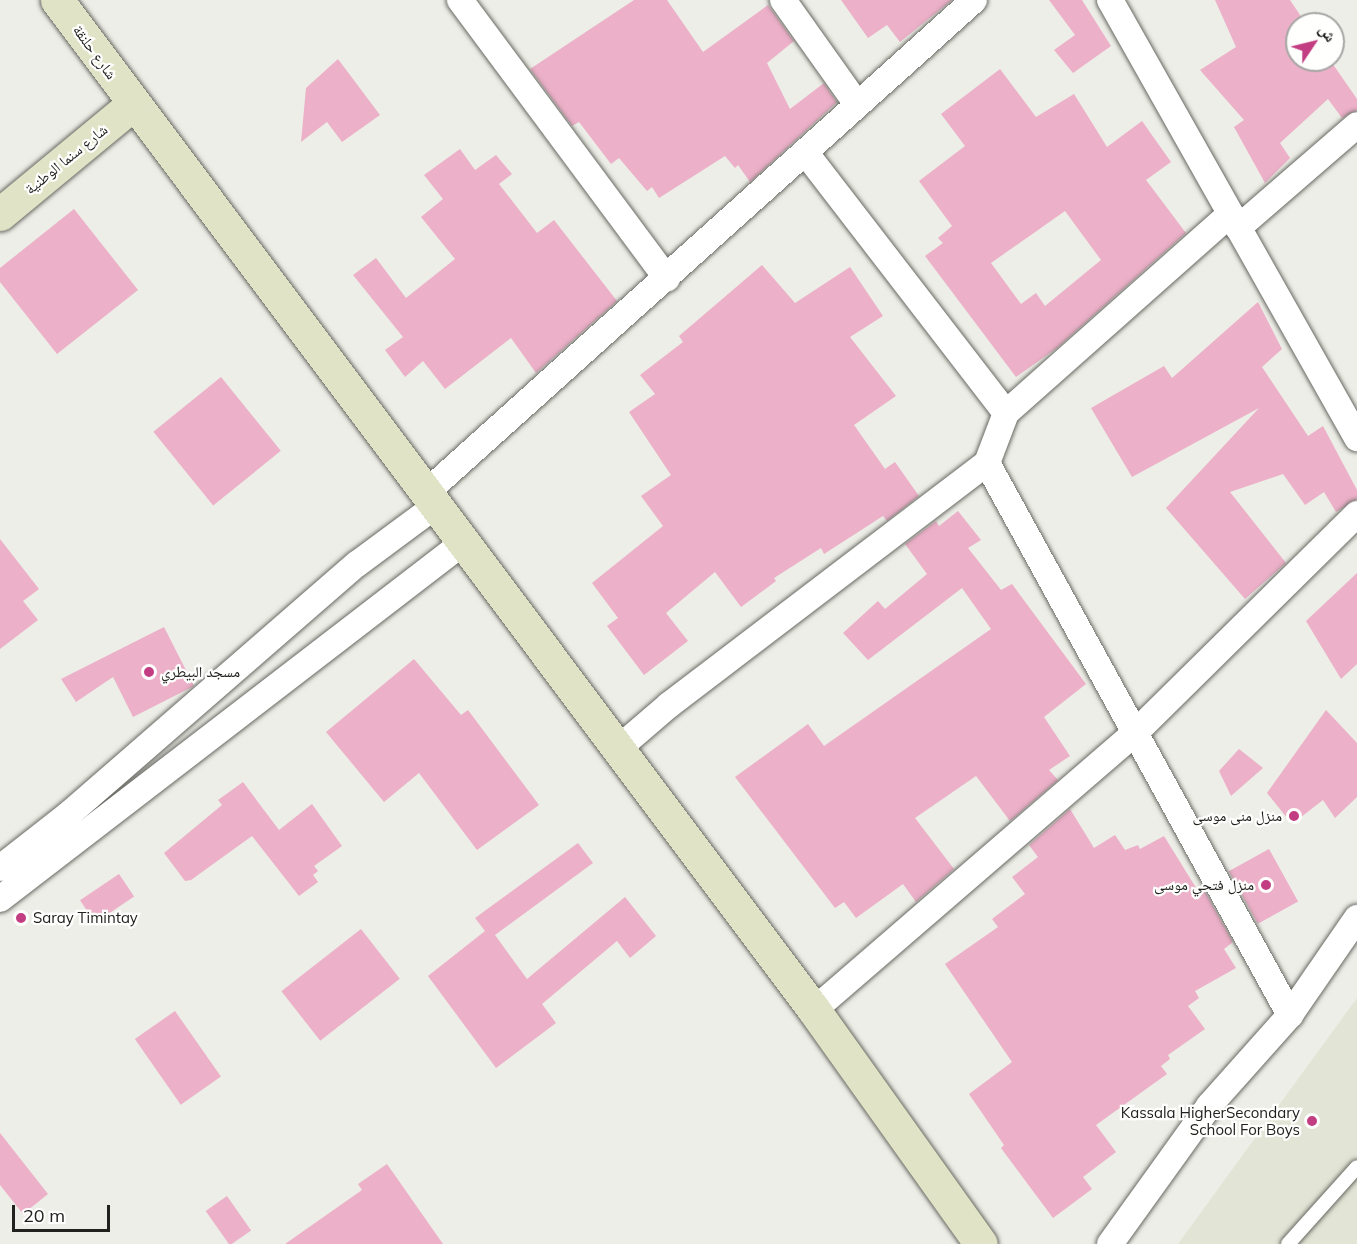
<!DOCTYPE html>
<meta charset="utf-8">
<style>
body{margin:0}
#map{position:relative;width:1357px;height:1244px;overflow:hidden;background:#edeee7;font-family:Mulish,"Noto Naskh Arabic",sans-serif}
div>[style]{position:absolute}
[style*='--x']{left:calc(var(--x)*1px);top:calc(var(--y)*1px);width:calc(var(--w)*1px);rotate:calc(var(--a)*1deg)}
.built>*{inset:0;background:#e2e4d5}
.building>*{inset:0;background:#ecb0c8;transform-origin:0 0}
.roads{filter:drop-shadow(0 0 2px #686963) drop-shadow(0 0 2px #686963)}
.lane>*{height:14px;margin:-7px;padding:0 7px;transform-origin:7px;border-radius:7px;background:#fff}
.street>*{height:26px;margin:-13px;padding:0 13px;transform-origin:13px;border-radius:13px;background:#fff}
.secondary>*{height:33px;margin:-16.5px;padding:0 16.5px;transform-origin:16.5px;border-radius:16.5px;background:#e1e3c7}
.dots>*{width:16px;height:16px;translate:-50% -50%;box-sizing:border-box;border:3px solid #fffffe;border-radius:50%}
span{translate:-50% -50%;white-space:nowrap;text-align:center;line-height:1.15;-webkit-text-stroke:4.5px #fffffe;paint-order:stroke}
.street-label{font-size:15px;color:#21211f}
.poi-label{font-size:15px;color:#21211f}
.left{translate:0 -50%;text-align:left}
.right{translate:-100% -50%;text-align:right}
.north{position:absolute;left:1285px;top:12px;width:60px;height:60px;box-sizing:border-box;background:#fffffe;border:2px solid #a6a6a5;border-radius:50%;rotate:55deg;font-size:16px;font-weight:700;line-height:24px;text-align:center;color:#21211f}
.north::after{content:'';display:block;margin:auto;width:21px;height:27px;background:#c23d82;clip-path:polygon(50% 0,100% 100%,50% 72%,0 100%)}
.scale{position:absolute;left:12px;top:1205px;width:98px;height:27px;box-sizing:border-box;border:3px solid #21211f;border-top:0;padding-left:8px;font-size:18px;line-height:21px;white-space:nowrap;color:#21211f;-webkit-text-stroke:4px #fffffe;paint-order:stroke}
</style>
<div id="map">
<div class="built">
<i style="clip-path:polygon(1357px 998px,1357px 1244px,1178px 1244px)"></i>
</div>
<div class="building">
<i style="clip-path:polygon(634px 0,667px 0,703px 52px,768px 5px,794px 41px,767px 63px,790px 109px,824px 83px,837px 102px,750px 182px,738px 165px,735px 168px,725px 156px,659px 198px,652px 187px,647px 191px,619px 158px,611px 164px,579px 122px,572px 126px,530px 69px)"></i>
<i style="clip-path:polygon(841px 0,952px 0,900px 42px,887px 25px,868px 38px)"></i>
<i style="clip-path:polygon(1049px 0,1082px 0,1111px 46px,1073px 73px,1054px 50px,1075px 35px)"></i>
<i style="clip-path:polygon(1215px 0,1290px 0,1306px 24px,1297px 24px,1297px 60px,1330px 60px,1357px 99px,1357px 110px,1342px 118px,1328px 99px,1280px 143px,1290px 158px,1265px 183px,1234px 127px,1244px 120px,1200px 70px,1236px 47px)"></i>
<i style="clip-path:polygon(338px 59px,380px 115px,342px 142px,327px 122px,301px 142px,306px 88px)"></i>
<i style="clip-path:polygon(evenodd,1000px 69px,1036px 117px,1074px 94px,1107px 147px,1142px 121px,1171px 162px,1146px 180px,1186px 233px,1057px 348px,1016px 377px,925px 256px,943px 243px,938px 238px,952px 226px,919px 181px,965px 146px,941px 114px,1000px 69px,1065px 211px,1101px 260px,1045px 306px,1036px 293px,1021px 304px,991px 263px,1065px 211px)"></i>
<i style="clip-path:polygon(460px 149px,475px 170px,496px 155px,512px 174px,499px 184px,537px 233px,554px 220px,617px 301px,536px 373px,511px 338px,445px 389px,423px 361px,405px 377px,385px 350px,403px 337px,353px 275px,376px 258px,406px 298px,455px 259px,421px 217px,443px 199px,424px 175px)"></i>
<i style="clip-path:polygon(74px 209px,138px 290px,57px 354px,0 282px,0 268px)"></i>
<i style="clip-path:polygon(762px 265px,795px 303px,850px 267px,883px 316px,850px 337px,896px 396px,854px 425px,885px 469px,895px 462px,919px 496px,887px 521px,883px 516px,824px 554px,821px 548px,774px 578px,776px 581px,741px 607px,715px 572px,666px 613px,688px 641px,644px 675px,607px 626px,618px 618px,592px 583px,663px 526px,641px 496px,671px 475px,629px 412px,655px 394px,640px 375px,683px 342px,679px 336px)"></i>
<i style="clip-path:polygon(1258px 302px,1282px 349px,1262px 367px,1308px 436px,1323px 426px,1357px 490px,1357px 499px,1336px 512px,1324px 492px,1305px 505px,1283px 474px,1230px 492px,1286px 563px,1245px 599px,1166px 508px,1259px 408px,1132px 477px,1091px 408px,1164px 366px,1172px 378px)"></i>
<i style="left:221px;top:377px;width:95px;height:87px;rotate:51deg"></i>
<i style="clip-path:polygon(958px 511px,981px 540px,968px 548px,1001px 590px,1012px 584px,1086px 684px,1044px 717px,1070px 756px,1049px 770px,1058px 780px,1010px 821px,976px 776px,915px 818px,954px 869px,916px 902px,903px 884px,856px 918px,844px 902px,835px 908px,735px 777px,808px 724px,824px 746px,991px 629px,962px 588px,868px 660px,843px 633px,878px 601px,885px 609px,927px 574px,905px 544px,936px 521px,939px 526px)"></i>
<i style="clip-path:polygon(0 539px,39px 589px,23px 601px,38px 620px,0 649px)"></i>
<i style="clip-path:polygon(1357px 573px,1357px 664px,1341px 679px,1306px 621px)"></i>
<i style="clip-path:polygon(164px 627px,194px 686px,133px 717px,113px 677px,76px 702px,61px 679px)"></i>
<i style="clip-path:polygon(414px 659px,461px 715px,468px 710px,539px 805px,477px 850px,419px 773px,384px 802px,326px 732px)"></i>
<i style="clip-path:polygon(1326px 710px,1357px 743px,1357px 797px,1335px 818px,1323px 800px,1292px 824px,1267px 793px)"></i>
<i style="clip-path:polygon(1239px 749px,1263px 768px,1231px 796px,1219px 771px)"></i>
<i style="clip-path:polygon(243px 782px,279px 830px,312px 804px,342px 846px,314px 866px,318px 871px,313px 875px,318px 882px,299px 896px,252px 836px,191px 880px,185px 881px,164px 853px,222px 805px,218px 800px)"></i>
<i style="clip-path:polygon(1070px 809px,1094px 848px,1115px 835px,1125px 850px,1138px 845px,1140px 849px,1164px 836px,1198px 891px,1203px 888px,1233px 942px,1224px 949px,1236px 968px,1195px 991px,1199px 998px,1188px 1006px,1205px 1029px,1168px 1055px,1170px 1059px,1161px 1066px,1167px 1074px,1096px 1125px,1116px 1152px,1083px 1177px,1092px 1189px,1053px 1218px,1001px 1148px,1004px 1145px,969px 1094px,1012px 1062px,945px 964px,998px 927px,992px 919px,1025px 894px,1012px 877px,1038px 857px,1029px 845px)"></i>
<i style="clip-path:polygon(578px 843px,593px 863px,495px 935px,527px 979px,625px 897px,656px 936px,630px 958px,617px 941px,542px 1004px,556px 1023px,496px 1068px,428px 976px,485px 931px,475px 918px)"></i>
<i style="left:1269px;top:849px;width:60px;height:46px;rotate:61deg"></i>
<i style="left:119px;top:874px;width:27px;height:47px;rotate:56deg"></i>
<i style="left:361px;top:929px;width:63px;height:101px;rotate:52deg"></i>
<i style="left:175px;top:1011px;width:80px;height:49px;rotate:55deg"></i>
<i style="clip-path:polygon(0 1133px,48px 1194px,23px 1214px,0 1185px)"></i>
<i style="clip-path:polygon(387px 1164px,443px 1244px,285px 1244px,362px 1190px,358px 1184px)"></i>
<i style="left:227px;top:1196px;width:42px;height:26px;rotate:55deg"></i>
</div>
<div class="roads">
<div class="lane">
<i style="--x:1288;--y:1244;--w:103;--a:-48.1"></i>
</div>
<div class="street">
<i style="--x:460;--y:0;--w:347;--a:53.4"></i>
<i style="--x:783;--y:0;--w:128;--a:54.6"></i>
<i style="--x:1110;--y:0;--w:503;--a:60.58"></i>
<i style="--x:805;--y:152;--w:329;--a:52.4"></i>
<i style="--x:1238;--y:228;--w:157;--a:-40.9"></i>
<i style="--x:987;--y:463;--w:630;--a:61.24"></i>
<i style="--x:428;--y:491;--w:734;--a:-41.96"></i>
<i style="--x:619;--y:748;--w:66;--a:-40.7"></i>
<i style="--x:669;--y:705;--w:400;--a:-37.3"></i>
<i style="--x:987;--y:463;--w:53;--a:-69.2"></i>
<i style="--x:1006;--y:413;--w:300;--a:-41.6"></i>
<i style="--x:0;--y:868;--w:88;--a:-38"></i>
<i style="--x:69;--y:814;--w:381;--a:-41"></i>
<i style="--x:357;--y:564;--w:101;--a:-36.5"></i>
<i style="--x:0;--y:899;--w:585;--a:-37.57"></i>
<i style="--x:814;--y:1010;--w:424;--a:-40.8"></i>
<i style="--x:1135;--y:733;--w:312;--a:-44.6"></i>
<i style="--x:1110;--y:1244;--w:170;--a:-54.3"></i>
<i style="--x:1209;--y:1106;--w:122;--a:-48.3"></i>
<i style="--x:1290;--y:1015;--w:118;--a:-55.4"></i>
</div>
<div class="secondary">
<i style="--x:57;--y:0;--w:1262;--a:53.15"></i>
<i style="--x:814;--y:1010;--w:287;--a:54.5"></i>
<i style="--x:0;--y:214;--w:173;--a:-39.6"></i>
</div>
</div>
<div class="dots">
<i style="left:149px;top:672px;background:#c23d82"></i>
<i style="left:1294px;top:816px;background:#c23d82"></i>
<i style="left:1266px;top:885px;background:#c23d82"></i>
<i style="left:21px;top:918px;background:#c23d82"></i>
<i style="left:1312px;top:1121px;background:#c23d82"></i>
</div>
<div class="street-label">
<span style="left:95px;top:52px;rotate:54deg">شارع حلنقة</span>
<span style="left:66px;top:159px;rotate:-39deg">شارع سنما الوطنية</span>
</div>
<div class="poi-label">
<span class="left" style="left:161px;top:672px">مسجد البيطري</span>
<span class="right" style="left:1282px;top:816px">منزل منى موسى</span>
<span class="right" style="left:1254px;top:885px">منزل فتحي موسى</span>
<span class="left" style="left:33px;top:918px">Saray Timintay</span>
<span class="right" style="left:1300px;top:1121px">Kassala HigherSecondary<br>School For Boys</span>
</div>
<div class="north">ش</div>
<div class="scale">20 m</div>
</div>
